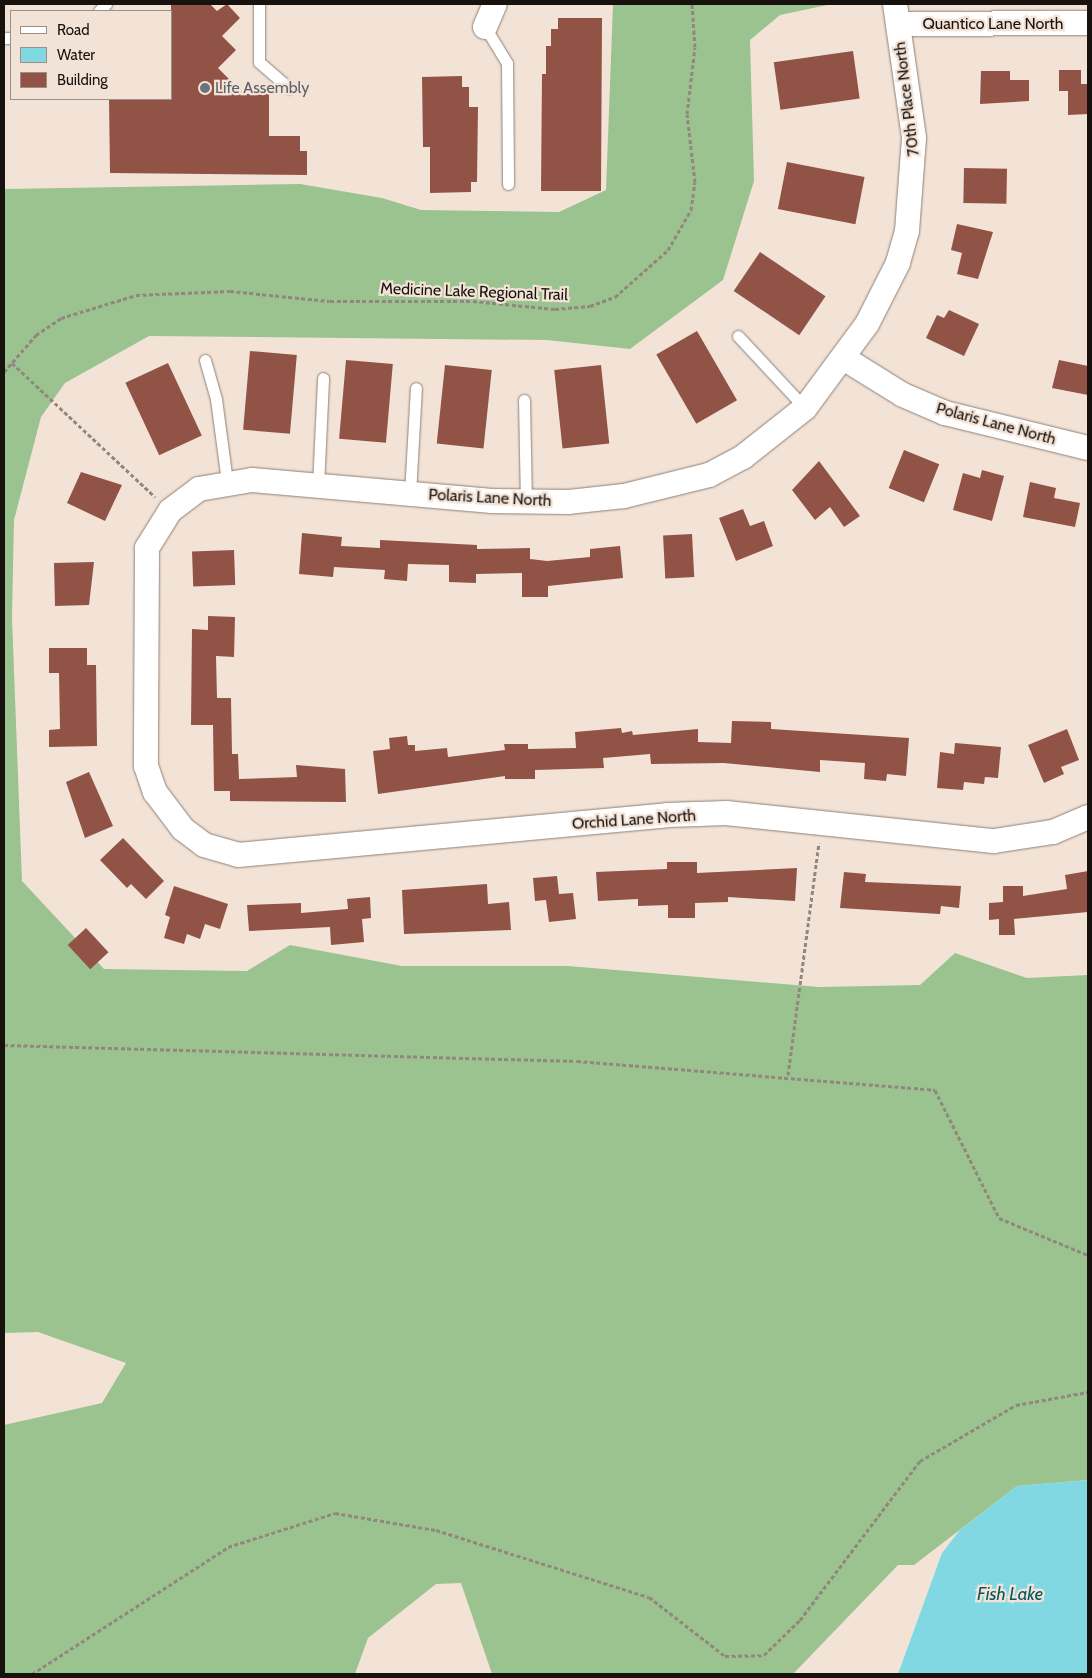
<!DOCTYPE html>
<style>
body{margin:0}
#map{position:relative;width:1092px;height:1678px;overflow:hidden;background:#f3e3d7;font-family:Cabin,sans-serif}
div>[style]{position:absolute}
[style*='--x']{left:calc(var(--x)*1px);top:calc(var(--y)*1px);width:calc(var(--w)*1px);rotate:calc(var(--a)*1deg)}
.forest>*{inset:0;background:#9ac38f}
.water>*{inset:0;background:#81d8e2}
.building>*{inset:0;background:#905346;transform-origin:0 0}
.path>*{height:3px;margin-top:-1.5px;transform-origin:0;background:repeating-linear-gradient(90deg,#92877e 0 4px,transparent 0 6.5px)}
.roads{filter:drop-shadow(0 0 1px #8e8075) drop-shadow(0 0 1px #8e8075)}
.lane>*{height:11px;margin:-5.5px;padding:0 5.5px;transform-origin:5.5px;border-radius:5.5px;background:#fff}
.street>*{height:24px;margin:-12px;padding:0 12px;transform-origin:12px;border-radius:12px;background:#fff}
.dots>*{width:14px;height:14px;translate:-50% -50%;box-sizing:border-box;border:2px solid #f3e3d7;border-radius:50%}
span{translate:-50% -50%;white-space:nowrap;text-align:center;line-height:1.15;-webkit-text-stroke:4.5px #f3e3d7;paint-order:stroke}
.street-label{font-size:16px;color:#17120e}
.worship-label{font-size:16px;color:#5b616d}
.left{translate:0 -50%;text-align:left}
.water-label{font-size:18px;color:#06565d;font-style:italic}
.frame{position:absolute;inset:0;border:5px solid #17120e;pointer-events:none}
.legend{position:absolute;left:10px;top:10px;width:162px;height:90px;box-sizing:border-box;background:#f3e3d7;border:1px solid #9b8f87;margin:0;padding:6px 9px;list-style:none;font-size:15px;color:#17120e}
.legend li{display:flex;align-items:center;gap:10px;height:25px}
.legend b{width:25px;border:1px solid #9b8f87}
</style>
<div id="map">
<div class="forest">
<i style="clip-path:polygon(613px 4px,832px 4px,780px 15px,750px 40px,754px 181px,723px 280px,630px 349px,547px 340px,149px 336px,65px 383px,41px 417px,14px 520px,12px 618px,22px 881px,104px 969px,247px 971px,290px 945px,402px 966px,568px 966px,819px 987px,920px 985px,955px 953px,1027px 978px,1088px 975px,1088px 1480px,1017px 1486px,914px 1565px,898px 1565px,793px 1674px,492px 1674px,461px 1583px,436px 1584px,368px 1638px,355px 1674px,4px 1674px,4px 1425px,102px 1403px,126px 1363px,38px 1332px,4px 1333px,4px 189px,300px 184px,382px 198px,421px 210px,559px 212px,606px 190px)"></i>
</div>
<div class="water">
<i style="clip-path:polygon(1088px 1480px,1088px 1674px,898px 1674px,942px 1553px,960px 1530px,1017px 1486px)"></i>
</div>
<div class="building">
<i style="clip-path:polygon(171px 4px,210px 4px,217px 11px,227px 4px,240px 18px,222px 36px,236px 50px,218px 68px,244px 94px,269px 94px,269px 136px,300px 136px,300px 151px,307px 151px,307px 175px,110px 173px,109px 99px,171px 99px)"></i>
<i style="clip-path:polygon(558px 18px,602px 18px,601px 191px,541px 191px,542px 74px,546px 74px,546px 46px,551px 46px,551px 29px,558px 29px)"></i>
<i style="left:853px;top:51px;width:48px;height:80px;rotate:82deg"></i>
<i style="clip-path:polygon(1059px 70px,1081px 70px,1081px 84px,1088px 84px,1088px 114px,1068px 115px,1068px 91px,1059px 91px)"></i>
<i style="clip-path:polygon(981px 71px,1010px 71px,1010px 80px,1029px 80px,1029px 101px,980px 104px)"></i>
<i style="clip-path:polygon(462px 76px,462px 87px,469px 87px,469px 107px,478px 107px,477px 182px,471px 182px,471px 192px,430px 193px,430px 147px,423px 147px,422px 77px)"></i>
<i style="left:787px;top:162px;width:79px;height:48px;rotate:11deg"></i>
<i style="left:964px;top:168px;width:43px;height:35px;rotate:1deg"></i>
<i style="clip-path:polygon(957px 224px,993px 232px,978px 279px,957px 274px,962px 253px,951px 250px)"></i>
<i style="left:760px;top:252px;width:79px;height:47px;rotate:34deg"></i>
<i style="clip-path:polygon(949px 310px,979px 324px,964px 356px,926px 338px,937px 315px,944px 318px)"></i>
<i style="left:697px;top:331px;width:80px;height:47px;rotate:60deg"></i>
<i style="left:250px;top:351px;width:47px;height:79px;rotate:5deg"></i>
<i style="left:346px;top:360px;width:47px;height:79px;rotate:5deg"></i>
<i style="clip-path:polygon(1059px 360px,1088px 366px,1088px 395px,1052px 388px)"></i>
<i style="left:168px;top:363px;width:80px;height:47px;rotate:65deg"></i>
<i style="left:445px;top:365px;width:47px;height:79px;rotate:6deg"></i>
<i style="left:601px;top:365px;width:79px;height:47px;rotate:84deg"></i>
<i style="left:904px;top:450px;width:38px;height:41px;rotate:22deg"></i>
<i style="clip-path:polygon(819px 461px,860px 516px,844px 527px,830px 507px,815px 520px,792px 490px)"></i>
<i style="clip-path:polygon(982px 470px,1004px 476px,992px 521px,953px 510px,963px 473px,980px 478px)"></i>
<i style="clip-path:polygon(81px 472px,122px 485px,105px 521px,67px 503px)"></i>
<i style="clip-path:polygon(1030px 482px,1056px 488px,1054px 498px,1080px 503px,1075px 527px,1023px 517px)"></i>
<i style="clip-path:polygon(743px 509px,750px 526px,764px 521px,773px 546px,736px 561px,719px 518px)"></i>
<i style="clip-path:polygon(302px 533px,342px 537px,341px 546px,380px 548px,380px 540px,477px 545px,477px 549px,530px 548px,530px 559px,547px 561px,590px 557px,590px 549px,620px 546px,623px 578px,548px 586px,548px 597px,522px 597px,522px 573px,476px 574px,476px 583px,449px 582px,449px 565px,408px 564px,407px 581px,384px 579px,385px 570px,334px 567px,333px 577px,299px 574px)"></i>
<i style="left:692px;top:534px;width:43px;height:29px;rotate:87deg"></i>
<i style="left:234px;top:550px;width:35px;height:42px;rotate:88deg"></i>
<i style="clip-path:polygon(94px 562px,89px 605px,55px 606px,54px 563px)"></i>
<i style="clip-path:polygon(208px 616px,235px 617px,234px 657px,216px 656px,217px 698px,231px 698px,232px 754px,238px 754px,239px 779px,297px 777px,296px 765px,345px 769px,346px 802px,230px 801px,230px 791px,214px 791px,213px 725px,191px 725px,192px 629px,208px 630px)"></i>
<i style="clip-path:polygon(49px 648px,87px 648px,87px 665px,96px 665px,97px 746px,49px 747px,49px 730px,60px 729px,59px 673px,49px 673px)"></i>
<i style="clip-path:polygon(732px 721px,771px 722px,771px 729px,909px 738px,906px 776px,887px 774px,886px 781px,864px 779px,865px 763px,820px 760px,820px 772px,724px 763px,651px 764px,650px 754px,603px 758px,604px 768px,535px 770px,535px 779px,505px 779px,505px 776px,378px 794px,373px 751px,390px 749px,389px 738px,407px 736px,408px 745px,415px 745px,415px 751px,447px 748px,448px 757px,505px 750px,504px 744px,528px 744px,528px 749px,576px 748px,575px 732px,621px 728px,622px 733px,632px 731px,633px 735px,698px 729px,698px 742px,731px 743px)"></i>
<i style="clip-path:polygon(1067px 729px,1079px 760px,1061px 767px,1064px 774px,1044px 783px,1028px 745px)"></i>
<i style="clip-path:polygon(955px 743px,1001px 747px,998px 778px,985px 777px,984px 784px,964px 782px,963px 790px,937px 788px,940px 752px,954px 754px)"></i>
<i style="clip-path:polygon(89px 772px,113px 826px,85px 838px,66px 782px)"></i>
<i style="clip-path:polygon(123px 838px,164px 881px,146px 899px,131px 884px,127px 888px,100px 860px)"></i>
<i style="clip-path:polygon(667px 862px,697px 862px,697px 873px,797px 868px,795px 901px,728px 897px,728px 902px,695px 903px,695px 918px,668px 918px,668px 905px,638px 906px,638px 899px,598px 901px,596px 872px,667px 869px)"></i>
<i style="clip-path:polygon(1088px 871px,1088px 912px,1014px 919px,1015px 935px,999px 935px,999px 919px,989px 920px,989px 903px,1003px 902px,1003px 886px,1023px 886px,1023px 896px,1067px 889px,1065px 875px)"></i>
<i style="clip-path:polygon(844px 872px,866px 874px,865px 882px,961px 886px,959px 908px,941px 906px,940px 914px,840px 908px)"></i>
<i style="clip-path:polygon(557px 876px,559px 894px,573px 893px,576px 919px,549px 922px,546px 900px,535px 901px,533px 878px)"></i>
<i style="clip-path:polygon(487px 884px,488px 904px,509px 902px,511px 930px,404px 934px,402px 890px)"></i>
<i style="clip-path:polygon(174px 886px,228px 904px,220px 929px,205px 924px,200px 939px,187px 934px,184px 944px,164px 938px,170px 917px,165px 915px)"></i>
<i style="clip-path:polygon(370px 897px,371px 918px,362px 919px,364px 942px,331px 945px,330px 927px,249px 931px,247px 905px,301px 903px,301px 913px,348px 909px,347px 899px)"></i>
<i style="left:86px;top:928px;width:33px;height:25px;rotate:47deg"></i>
</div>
<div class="path">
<i style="--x:12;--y:363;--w:196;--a:43.1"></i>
<i style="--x:4;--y:372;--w:49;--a:-49.1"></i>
<i style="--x:36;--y:335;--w:30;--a:-34"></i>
<i style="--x:61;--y:318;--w:78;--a:-17"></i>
<i style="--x:136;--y:295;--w:94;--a:-2.4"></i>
<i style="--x:230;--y:291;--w:100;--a:5.7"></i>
<i style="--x:330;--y:301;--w:143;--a:0"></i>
<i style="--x:473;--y:301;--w:82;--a:5.6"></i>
<i style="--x:555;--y:309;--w:35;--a:-5"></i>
<i style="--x:590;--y:306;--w:27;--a:-20"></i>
<i style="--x:615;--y:297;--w:71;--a:-41.6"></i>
<i style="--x:668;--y:250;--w:46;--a:-60.1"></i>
<i style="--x:691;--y:210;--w:28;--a:-82"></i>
<i style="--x:695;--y:182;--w:68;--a:-96.7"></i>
<i style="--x:687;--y:114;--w:67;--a:-83.2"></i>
<i style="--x:695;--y:47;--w:43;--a:-94"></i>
<i style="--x:4;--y:1045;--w:573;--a:1.6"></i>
<i style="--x:577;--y:1061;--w:359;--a:4.6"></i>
<i style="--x:935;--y:1090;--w:143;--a:63.4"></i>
<i style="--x:999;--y:1218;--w:96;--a:22.6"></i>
<i style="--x:788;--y:1075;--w:234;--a:-82.4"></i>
<i style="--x:32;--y:1674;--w:234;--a:-32.9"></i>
<i style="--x:228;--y:1547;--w:112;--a:-17.6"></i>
<i style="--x:335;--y:1513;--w:102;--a:9.6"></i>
<i style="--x:436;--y:1530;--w:223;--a:17.5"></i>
<i style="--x:649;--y:1597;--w:96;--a:37.8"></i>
<i style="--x:725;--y:1656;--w:39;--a:-1"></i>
<i style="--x:764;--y:1655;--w:50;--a:-44.2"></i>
<i style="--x:800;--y:1620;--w:199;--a:-53"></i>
<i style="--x:920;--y:1461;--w:111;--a:-30.3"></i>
<i style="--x:1016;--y:1405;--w:73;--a:-10.2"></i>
</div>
<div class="roads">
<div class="lane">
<i style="--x:259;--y:4;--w:58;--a:90"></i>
<i style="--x:259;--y:62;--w:40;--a:41"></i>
<i style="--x:99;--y:11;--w:10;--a:-45"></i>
<i style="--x:485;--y:27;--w:42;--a:58.6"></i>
<i style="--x:507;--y:63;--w:121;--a:89.5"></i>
<i style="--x:4;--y:38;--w:7;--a:0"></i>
<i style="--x:738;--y:336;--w:98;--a:47.1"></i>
<i style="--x:205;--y:360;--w:41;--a:74.2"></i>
<i style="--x:216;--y:399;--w:83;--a:82.4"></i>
<i style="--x:524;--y:400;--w:102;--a:88.9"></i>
<i style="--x:318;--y:486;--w:108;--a:-87.3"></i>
<i style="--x:410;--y:494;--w:106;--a:-86.8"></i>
</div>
<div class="street">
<i style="--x:895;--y:4;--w:135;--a:81.9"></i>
<i style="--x:914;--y:138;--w:93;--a:94.3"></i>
<i style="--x:907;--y:231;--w:33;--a:106"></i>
<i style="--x:898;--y:263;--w:68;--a:116.9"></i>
<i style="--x:867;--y:324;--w:104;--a:126.4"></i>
<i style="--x:805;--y:408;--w:79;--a:141.7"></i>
<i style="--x:743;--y:457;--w:38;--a:152"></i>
<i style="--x:709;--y:475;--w:88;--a:166.1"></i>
<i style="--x:624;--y:496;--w:55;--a:173.8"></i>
<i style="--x:569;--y:502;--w:77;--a:-179.3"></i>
<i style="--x:492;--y:501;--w:241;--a:-175"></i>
<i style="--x:252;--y:480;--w:54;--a:170.4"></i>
<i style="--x:199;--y:489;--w:36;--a:143"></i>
<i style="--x:170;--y:511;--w:44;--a:121.9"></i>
<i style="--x:147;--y:548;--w:218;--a:90.3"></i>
<i style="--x:146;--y:766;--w:28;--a:71"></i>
<i style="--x:155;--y:792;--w:46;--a:52.9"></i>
<i style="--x:183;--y:829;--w:26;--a:37"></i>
<i style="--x:204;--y:845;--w:35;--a:16"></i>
<i style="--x:238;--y:855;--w:431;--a:-5.3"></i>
<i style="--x:667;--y:815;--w:59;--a:-1.9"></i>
<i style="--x:726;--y:813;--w:269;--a:6"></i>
<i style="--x:994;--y:841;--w:60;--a:-8.7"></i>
<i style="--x:1053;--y:832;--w:38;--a:-23"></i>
<i style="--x:898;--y:24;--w:190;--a:-0.3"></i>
<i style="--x:485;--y:27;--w:25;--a:-67"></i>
<i style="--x:845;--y:359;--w:68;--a:31.8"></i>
<i style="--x:903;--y:395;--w:46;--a:23.2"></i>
<i style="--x:945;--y:413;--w:147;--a:13.8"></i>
</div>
</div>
<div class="dots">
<i style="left:205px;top:88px;background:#6b7280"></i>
</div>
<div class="street-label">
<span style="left:993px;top:24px">Quantico Lane North</span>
<span style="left:907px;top:99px;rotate:-97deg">70th Place North</span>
<span style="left:474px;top:292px;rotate:2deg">Medicine Lake Regional Trail</span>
<span style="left:996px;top:424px;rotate:15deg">Polaris Lane North</span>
<span style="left:490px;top:498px;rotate:3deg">Polaris Lane North</span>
<span style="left:634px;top:820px;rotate:-4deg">Orchid Lane North</span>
</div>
<div class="worship-label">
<span class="left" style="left:215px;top:88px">Life Assembly</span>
</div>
<div class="water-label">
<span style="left:1010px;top:1594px">Fish Lake</span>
</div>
<div class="frame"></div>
<ul class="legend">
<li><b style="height:6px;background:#fff"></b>Road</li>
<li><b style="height:14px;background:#81d8e2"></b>Water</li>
<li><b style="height:14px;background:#905346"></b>Building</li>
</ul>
</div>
